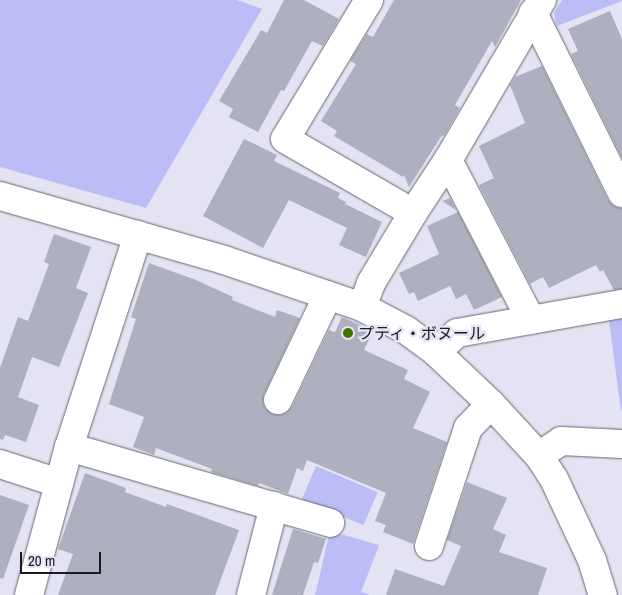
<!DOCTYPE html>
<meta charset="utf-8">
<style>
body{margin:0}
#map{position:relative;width:622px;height:595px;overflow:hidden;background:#e3e3f3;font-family:"Archivo Narrow","Noto Sans JP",sans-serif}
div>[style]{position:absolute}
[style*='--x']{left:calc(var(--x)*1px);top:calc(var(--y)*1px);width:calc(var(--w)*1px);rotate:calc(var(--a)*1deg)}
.green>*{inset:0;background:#bcbdf6;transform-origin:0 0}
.building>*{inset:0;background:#aeafbf}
.roads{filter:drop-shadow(0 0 1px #666775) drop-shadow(0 0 1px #666775)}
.minor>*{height:28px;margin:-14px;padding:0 14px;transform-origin:14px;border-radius:14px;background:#fff}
.dots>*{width:14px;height:14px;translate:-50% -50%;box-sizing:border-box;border:2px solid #e3e3f3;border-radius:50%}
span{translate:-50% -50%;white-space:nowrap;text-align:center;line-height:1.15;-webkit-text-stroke:4.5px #e3e3f3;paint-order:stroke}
.poi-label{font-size:16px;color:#1a1a20}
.left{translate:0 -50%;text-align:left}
.scale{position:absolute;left:20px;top:552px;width:81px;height:22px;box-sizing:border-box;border:2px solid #1a1a20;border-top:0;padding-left:6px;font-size:15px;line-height:18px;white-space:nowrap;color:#1a1a20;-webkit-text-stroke:4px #e3e3f3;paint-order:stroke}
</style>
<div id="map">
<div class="green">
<i style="clip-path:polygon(0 0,237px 0,262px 9px,146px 208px,0 167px)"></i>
<i style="clip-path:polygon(562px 0,622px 0,622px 1px,557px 26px,554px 13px)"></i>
<i style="clip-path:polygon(622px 311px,622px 410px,621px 411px,608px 313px)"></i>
<i style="left:316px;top:466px;width:67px;height:36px;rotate:23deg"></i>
<i style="clip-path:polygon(330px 531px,379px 545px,361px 592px,370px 595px,315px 595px)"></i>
</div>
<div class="building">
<i style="clip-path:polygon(284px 0,304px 0,339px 19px,323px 46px,312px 41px,284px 91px,281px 90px,258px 132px,229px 117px,233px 109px,219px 101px,261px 30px,267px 33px)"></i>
<i style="clip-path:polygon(394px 0,521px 0,495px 47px,492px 41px,455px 105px,460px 108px,444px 136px,442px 135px,409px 187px,404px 175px,403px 177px,334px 136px,337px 131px,321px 121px,356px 64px,350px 61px,367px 34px,373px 37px)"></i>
<i style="clip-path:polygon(610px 11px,622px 39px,622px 158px,571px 54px,578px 51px,568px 29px)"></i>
<i style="clip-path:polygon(542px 66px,608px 200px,614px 206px,622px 208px,622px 289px,614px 290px,603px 270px,600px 272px,596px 265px,549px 288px,543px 277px,530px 284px,479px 185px,494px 178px,479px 146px,525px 123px,510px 85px,515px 77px)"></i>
<i style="clip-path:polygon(244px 139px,277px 155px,274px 161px,340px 193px,338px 198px,346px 202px,345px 204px,382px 222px,366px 257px,339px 245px,347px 228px,289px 200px,263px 248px,203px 216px)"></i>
<i style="clip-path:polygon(450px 198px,456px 210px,442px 201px)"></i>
<i style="clip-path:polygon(458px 212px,502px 297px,474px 310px,466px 294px,456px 299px,450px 286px,418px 301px,414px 292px,409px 294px,399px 273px,439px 254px,427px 226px)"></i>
<i style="clip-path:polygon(54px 234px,91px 247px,76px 288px,88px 293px,59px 367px,32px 357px,18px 397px,39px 405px,26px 442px,5px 435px,3px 440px,0 439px,0 368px,18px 317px,28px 321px,49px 264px,44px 262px)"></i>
<i style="clip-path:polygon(149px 263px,196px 280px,233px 297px,232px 300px,275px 317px,277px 310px,300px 318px,264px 394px,263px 402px,265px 408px,272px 414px,280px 415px,286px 413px,292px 407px,329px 330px,335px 332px,342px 317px,373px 331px,364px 350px,408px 370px,404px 379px,430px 392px,413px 428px,447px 442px,413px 544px,383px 532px,386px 525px,375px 521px,386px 493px,307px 460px,303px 471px,297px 468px,288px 494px,259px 483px,258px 486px,211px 472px,212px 469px,156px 448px,154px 455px,133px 447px,144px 417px,109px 404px,136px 319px,131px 317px)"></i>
<i style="clip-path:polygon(85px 473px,126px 488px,125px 492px,166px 507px,167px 504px,239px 530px,215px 595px,58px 595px,73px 554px,58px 549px)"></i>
<i style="clip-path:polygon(467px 482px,507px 498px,493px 529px,506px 535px,499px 552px,547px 568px,538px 595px,386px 595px,395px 569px,444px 586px,461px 546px,447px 540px)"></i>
<i style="clip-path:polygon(0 495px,29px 505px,3px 579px,0 578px)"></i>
<i style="clip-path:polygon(293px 529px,326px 539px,318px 563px,314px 562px,303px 595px,272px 595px)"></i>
</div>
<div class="roads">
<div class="minor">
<i style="--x:369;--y:0;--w:162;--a:121.1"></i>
<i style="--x:285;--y:139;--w:148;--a:30"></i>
<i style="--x:533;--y:13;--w:201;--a:63.7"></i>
<i style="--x:448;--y:160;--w:180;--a:62.6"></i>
<i style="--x:0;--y:196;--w:233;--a:15.9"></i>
<i style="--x:224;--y:260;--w:146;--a:18.8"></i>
<i style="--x:362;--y:307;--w:50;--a:27.6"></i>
<i style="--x:406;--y:330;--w:37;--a:36"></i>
<i style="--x:436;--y:352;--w:76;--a:43.4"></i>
<i style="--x:491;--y:404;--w:71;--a:47.3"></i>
<i style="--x:539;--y:456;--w:27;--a:57"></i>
<i style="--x:554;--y:479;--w:89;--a:64.9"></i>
<i style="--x:592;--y:560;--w:37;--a:73"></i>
<i style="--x:362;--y:307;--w:26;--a:-69"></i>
<i style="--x:371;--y:283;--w:82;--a:-59"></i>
<i style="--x:413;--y:213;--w:64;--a:-56.6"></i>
<i style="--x:448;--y:160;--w:186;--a:-59.6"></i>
<i style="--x:436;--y:352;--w:28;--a:-42"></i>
<i style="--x:457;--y:333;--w:168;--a:-10"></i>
<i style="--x:278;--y:400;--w:116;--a:-64.5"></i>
<i style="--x:69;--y:447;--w:272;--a:16.2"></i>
<i style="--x:539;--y:456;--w:27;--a:-34"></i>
<i style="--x:561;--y:441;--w:61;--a:2.8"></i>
<i style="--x:0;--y:464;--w:62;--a:17.9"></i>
<i style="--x:429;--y:546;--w:124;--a:-71.7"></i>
<i style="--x:468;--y:428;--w:33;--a:-46"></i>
<i style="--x:29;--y:595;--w:153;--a:-74.9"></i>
<i style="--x:69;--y:447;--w:223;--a:-72"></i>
<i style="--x:251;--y:595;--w:92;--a:-75.5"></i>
</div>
</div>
<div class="dots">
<i style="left:348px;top:333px;background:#3e7300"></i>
</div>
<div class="poi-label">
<span class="left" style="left:358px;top:333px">プティ・ボヌール</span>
</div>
<div class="scale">20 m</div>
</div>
